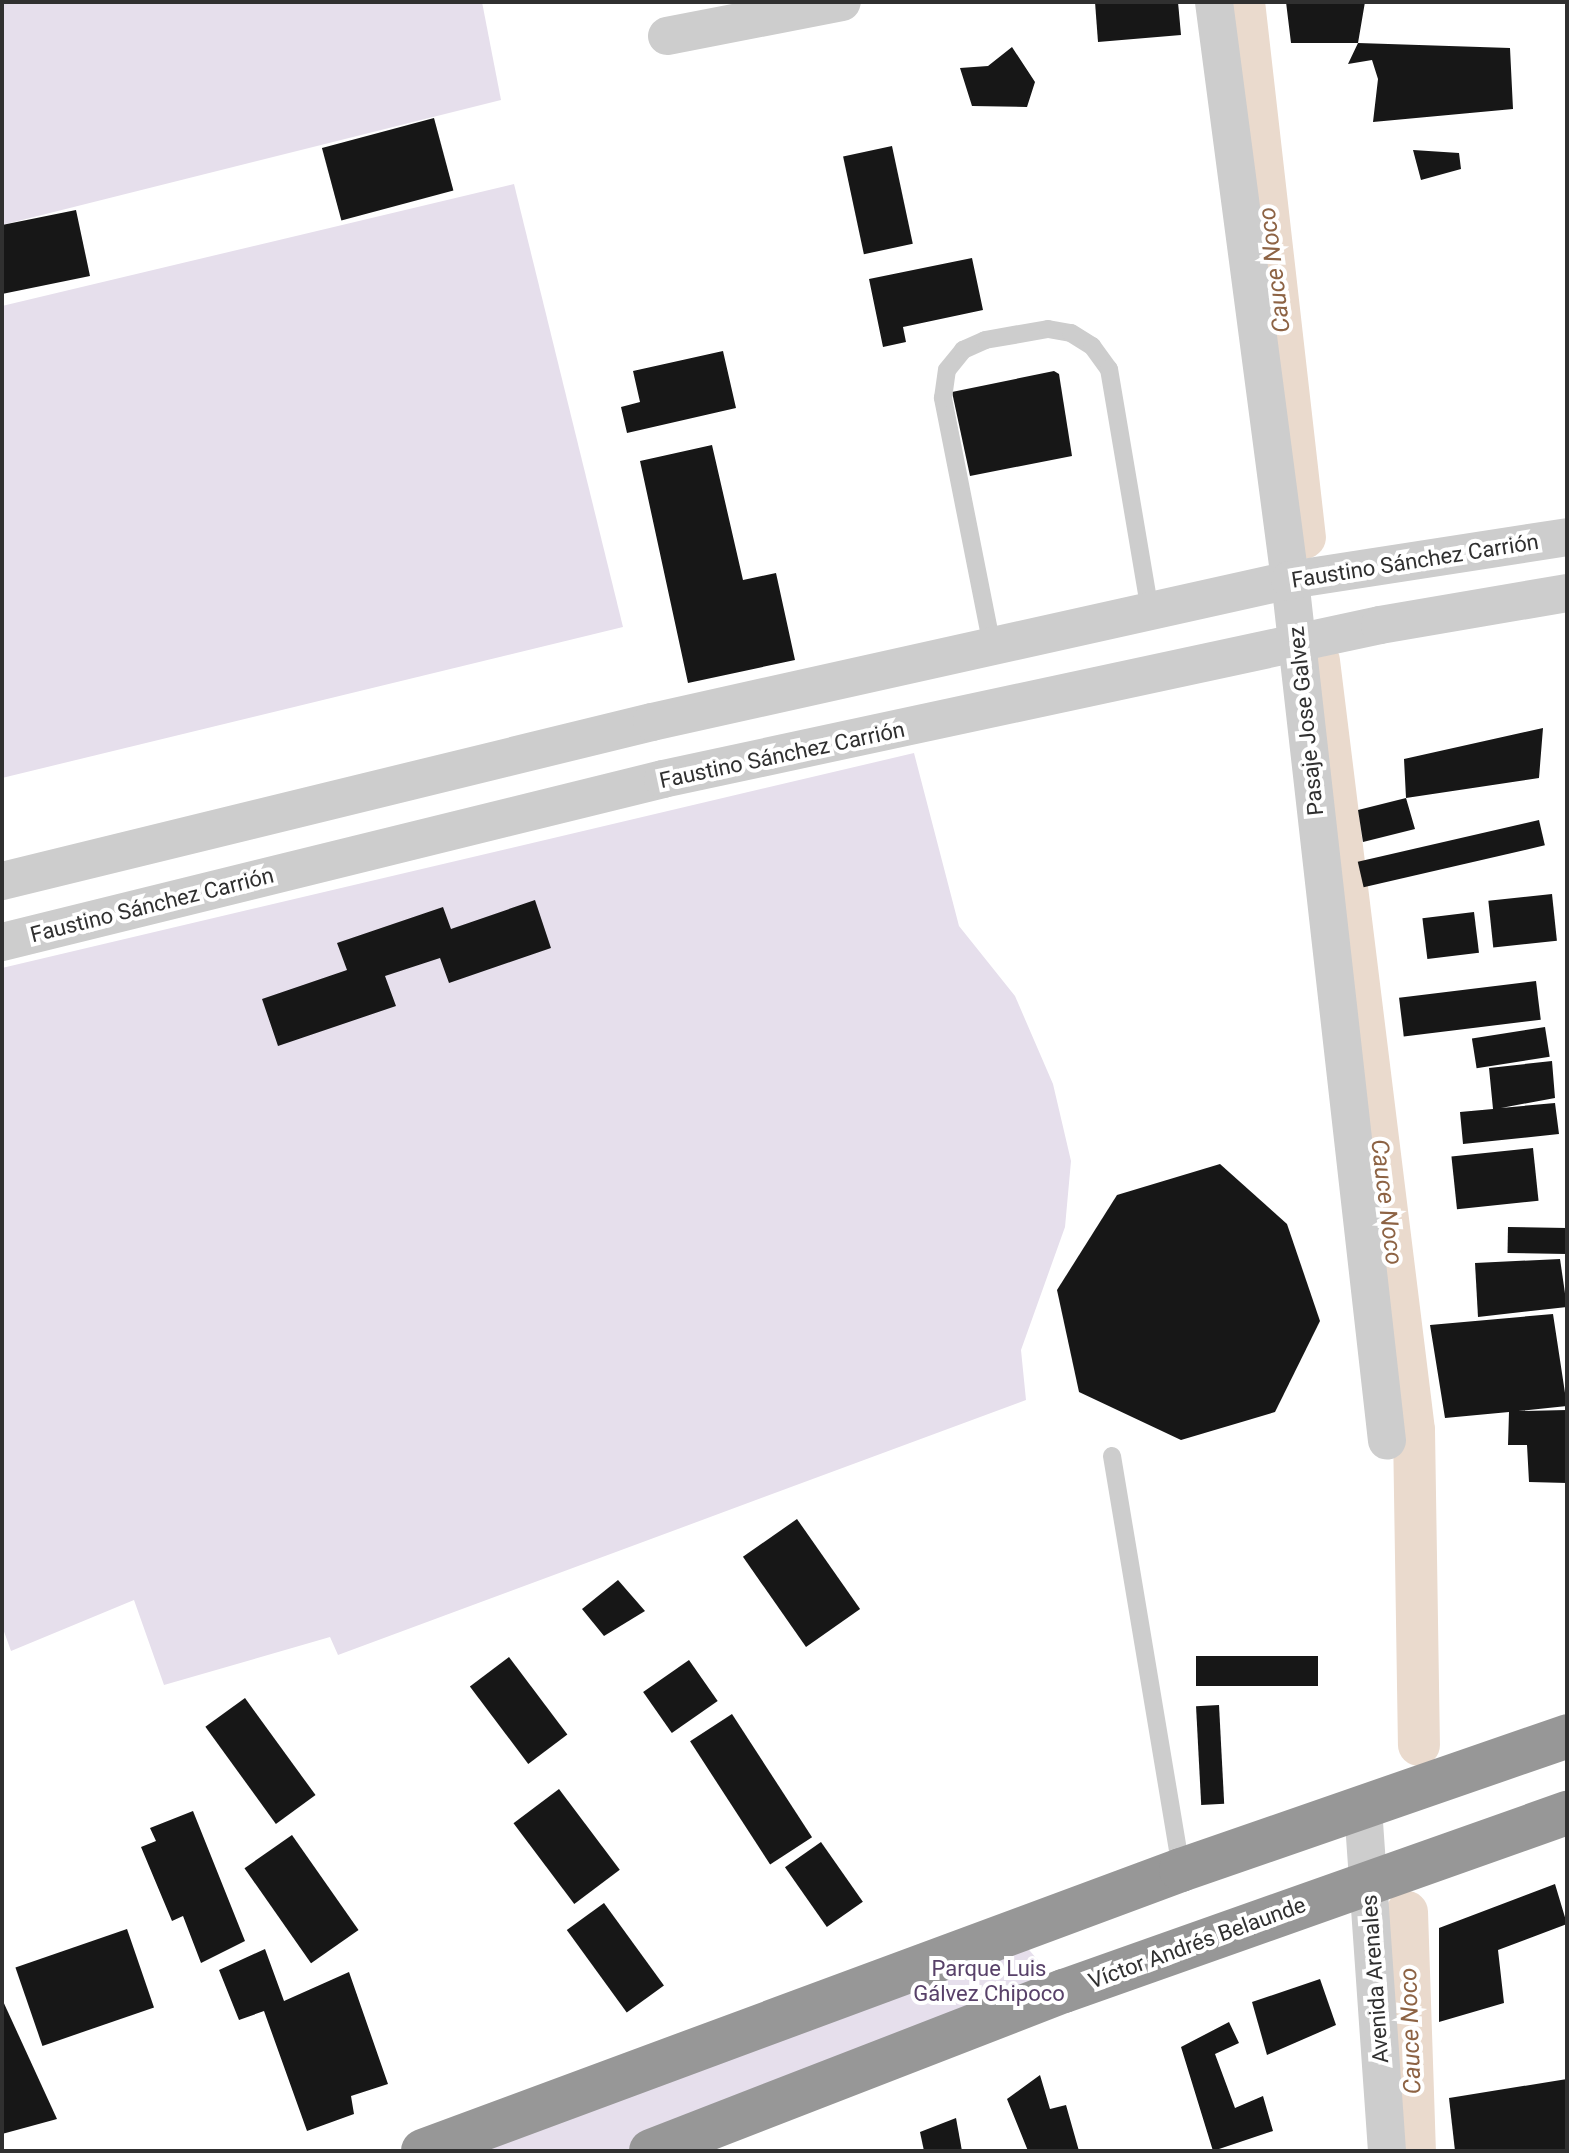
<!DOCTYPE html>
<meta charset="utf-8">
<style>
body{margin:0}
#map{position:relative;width:1569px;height:2153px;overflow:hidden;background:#fff;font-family:Roboto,sans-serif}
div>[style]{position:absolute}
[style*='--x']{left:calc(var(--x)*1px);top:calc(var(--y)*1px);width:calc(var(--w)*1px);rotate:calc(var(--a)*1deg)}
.green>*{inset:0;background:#e6dfec}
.canal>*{height:42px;margin:-21px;padding:0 21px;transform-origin:21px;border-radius:21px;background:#eadacd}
.building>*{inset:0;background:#171717;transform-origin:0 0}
.lane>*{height:18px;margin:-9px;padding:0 9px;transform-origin:9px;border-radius:9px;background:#cdcdcd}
.street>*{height:38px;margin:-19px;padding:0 19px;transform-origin:19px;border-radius:19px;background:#cdcdcd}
.highway>*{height:44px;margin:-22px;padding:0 22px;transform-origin:22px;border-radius:22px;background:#979797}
span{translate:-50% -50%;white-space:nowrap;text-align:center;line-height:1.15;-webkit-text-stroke:8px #fff;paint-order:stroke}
.street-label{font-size:22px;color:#303030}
.park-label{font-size:22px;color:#584169}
.water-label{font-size:24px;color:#8d6344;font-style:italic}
.frame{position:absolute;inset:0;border:4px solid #303030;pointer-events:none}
</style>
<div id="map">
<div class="green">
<i style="clip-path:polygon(2px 2px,482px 2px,501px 100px,2px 225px)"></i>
<i style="clip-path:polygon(514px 184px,623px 627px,2px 778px,2px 306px)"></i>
<i style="clip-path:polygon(914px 753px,959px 926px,1015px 996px,1053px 1084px,1071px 1161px,1065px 1227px,1021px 1350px,1026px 1400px,338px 1655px,330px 1637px,164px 1685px,134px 1600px,11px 1651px,2px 1626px,2px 968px)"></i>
<i style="clip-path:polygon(1013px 1931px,1064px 1991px,640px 2151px,441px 2151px)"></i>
</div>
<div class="canal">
<i style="--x:1244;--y:2;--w:539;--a:83.51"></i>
<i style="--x:1319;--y:661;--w:775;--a:82.96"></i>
<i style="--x:1414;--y:1430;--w:315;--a:89.1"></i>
<i style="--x:1407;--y:1912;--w:239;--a:88.1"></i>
</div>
<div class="building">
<i style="clip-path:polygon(1095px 2px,1178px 2px,1181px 35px,1098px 42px)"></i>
<i style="clip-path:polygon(1286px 2px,1365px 2px,1358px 43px,1510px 48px,1513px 109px,1373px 122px,1378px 79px,1372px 60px,1348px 64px,1358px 43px,1291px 43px)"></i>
<i style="clip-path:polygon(1012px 47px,1035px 82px,1027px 107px,972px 106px,960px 68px,988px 66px)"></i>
<i style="left:434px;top:118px;width:75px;height:116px;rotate:75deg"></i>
<i style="left:892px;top:146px;width:100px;height:50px;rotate:78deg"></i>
<i style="clip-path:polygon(1413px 150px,1459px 153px,1461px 169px,1421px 180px)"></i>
<i style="clip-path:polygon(76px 210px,90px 276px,2px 294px,2px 225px)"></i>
<i style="clip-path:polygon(972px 258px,983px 310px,903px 327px,906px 342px,883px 347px,869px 279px)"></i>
<i style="clip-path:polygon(723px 351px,736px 408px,627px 433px,621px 407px,640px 402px,633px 371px)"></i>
<i style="clip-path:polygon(1054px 371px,1059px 374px,1072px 456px,970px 476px,952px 392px)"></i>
<i style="clip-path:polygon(712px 445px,743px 580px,776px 573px,795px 660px,688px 683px,640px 461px)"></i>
<i style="clip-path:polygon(1543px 728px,1539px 778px,1406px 798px,1415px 829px,1363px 842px,1358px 810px,1406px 798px,1404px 759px)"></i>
<i style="left:1539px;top:820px;width:26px;height:186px;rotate:77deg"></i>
<i style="left:1552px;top:894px;width:47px;height:64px;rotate:84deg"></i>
<i style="clip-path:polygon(535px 900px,551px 948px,449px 983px,440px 958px,385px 976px,396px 1006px,278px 1046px,262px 999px,347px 970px,337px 943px,443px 907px,451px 929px)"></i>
<i style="left:1474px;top:912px;width:41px;height:52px;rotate:83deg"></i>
<i style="left:1536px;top:981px;width:39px;height:138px;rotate:83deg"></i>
<i style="left:1545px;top:1027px;width:30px;height:74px;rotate:81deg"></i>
<i style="clip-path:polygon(1552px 1061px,1555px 1098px,1501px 1108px,1555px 1103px,1559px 1134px,1463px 1144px,1460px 1112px,1493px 1109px,1489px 1068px)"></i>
<i style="left:1533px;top:1148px;width:53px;height:82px;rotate:84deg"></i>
<i style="clip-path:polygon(1220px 1164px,1287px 1224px,1320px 1321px,1275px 1412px,1181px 1440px,1079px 1392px,1057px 1290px,1117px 1195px)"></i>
<i style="left:1508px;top:1227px;width:59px;height:26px;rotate:1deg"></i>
<i style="clip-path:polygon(1560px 1259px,1567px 1307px,1478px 1317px,1475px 1263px)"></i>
<i style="clip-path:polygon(1553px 1314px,1567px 1406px,1518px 1411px,1567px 1410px,1567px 1483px,1529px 1482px,1527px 1445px,1508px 1445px,1509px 1412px,1445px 1418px,1430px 1325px)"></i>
<i style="left:797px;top:1519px;width:110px;height:66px;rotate:55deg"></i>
<i style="clip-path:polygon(618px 1580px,645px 1611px,604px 1636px,582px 1609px)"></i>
<i style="left:1318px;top:1656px;width:30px;height:122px;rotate:90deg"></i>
<i style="left:509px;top:1657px;width:97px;height:49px;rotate:53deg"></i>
<i style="left:689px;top:1660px;width:50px;height:56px;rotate:55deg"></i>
<i style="left:245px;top:1698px;width:120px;height:49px;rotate:54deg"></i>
<i style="left:1219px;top:1705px;width:99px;height:23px;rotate:87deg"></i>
<i style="left:732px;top:1714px;width:147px;height:50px;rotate:57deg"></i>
<i style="left:559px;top:1789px;width:101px;height:57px;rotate:53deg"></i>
<i style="clip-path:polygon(193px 1811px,245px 1941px,201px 1963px,183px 1916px,172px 1921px,141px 1847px,156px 1841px,150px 1828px)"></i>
<i style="left:292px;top:1835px;width:116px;height:58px;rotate:55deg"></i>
<i style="left:821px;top:1842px;width:73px;height:44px;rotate:55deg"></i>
<i style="clip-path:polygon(1555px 1884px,1567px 1924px,1498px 1950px,1504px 2003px,1439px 2022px,1439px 1928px)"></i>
<i style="left:604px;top:1903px;width:102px;height:46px;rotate:54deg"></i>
<i style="left:127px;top:1929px;width:83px;height:118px;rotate:71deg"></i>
<i style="clip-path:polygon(265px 1949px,284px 2001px,349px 1972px,388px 2084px,351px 2096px,354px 2114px,307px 2131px,264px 2011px,239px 2020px,219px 1970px)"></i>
<i style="clip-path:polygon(1320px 1979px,1336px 2025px,1267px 2055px,1252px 2002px)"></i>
<i style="clip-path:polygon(2px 1999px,57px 2119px,2px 2134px)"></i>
<i style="clip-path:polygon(1229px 2022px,1239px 2043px,1215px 2054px,1235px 2108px,1263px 2096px,1273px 2131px,1213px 2151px,1181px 2047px)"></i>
<i style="clip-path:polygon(1040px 2075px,1050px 2109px,1066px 2105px,1079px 2151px,1028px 2151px,1007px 2099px)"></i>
<i style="clip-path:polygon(1567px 2079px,1567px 2151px,1455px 2151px,1449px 2098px)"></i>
<i style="clip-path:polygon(956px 2118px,962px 2151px,924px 2151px,920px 2132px)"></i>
</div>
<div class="lane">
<i style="--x:992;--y:646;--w:253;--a:-101.2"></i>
<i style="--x:943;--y:398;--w:28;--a:-82"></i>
<i style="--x:947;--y:370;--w:26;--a:-51"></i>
<i style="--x:963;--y:350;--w:24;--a:-24"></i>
<i style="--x:985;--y:340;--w:64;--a:-9.9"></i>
<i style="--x:1048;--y:329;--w:23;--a:10"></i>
<i style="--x:1071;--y:333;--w:25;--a:32"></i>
<i style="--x:1092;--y:346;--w:29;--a:54"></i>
<i style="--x:1109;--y:369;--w:245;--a:80.4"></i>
<i style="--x:1112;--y:1456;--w:420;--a:80.5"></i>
</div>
<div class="street">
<i style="--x:1214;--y:2;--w:583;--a:82.51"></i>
<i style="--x:1290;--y:580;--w:866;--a:83.57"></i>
<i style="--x:667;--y:36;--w:178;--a:-11"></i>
<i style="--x:2;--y:881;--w:669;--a:-13.75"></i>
<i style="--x:652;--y:722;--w:654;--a:-12.55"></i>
<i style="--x:1290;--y:580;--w:280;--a:-8.8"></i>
<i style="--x:2;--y:942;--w:681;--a:-13.85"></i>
<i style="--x:663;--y:779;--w:733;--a:-12.12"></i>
<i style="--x:1380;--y:625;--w:190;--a:-9.7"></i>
<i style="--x:1363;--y:1808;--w:344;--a:86"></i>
</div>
<div class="highway">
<i style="--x:423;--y:2151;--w:808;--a:-20.34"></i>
<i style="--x:1181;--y:1870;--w:409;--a:-19.1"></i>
<i style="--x:651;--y:2151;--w:443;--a:-21.2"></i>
<i style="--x:1064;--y:1991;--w:534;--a:-19.49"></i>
</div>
<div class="street-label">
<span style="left:1415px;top:561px;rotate:-9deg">Faustino Sánchez Carrión</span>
<span style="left:1306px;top:721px;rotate:-96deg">Pasaje Jose Galvez</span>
<span style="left:782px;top:755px;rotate:-12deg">Faustino Sánchez Carrión</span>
<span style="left:152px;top:905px;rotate:-14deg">Faustino Sánchez Carrión</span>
<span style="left:1197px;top:1943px;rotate:-20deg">Víctor Andrés Belaunde</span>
<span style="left:1375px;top:1979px;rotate:-94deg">Avenida Arenales</span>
</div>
<div class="park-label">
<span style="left:989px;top:1981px">Parque Luis<br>Gálvez Chipoco</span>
</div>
<div class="water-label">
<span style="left:1275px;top:270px;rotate:-97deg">Cauce Noco</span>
<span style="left:1386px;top:1202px;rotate:83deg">Cauce Noco</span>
<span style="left:1411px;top:2031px;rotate:-92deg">Cauce Noco</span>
</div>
<div class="frame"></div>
</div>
